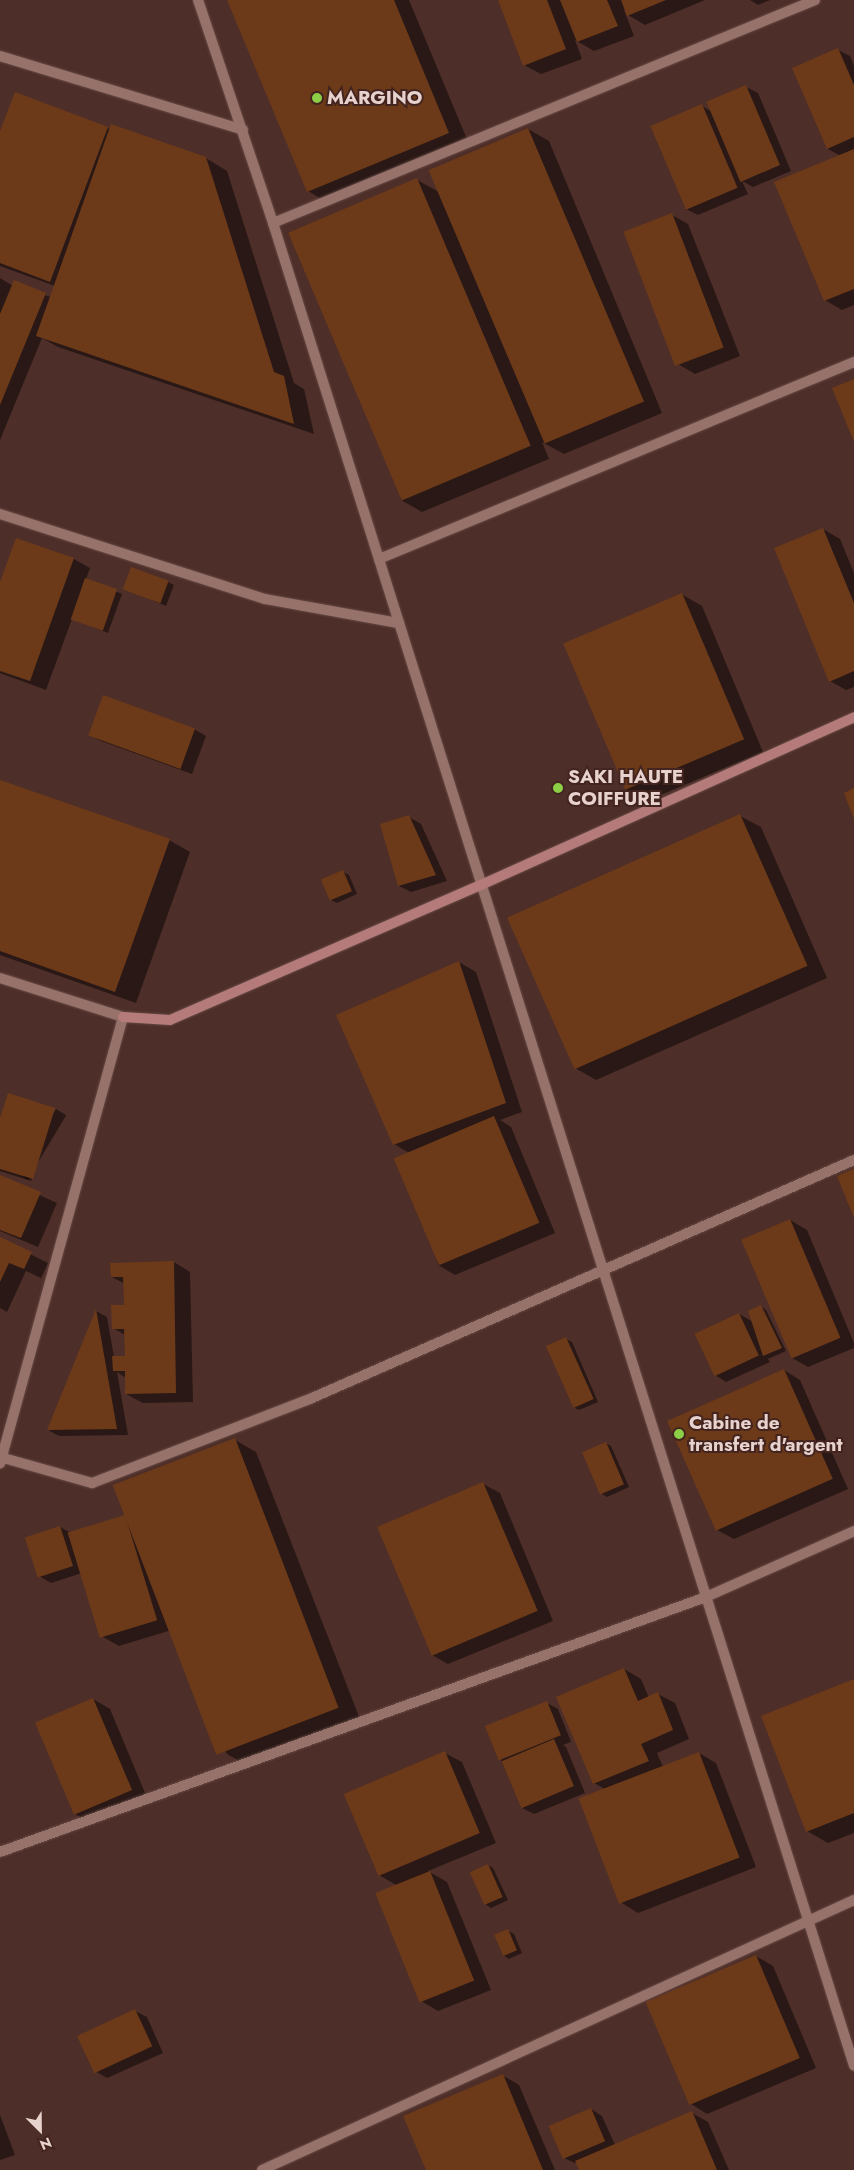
<!DOCTYPE html>
<style>
body{margin:0}
#map{position:relative;width:854px;height:2170px;overflow:hidden;background:#4e2e28;font-family:Jost,sans-serif}
div>[style]{position:absolute}
[style*='--x']{left:calc(var(--x)*1px);top:calc(var(--y)*1px);width:calc(var(--w)*1px);rotate:calc(var(--a)*1deg)}
.shadow>*{inset:0;background:#0007;transform-origin:0 0}
.building>*{inset:0;background:#6d3a19;transform-origin:0 0}
.roads{filter:drop-shadow(0 0 1px #654a45) drop-shadow(0 0 1px #654a45)}
.street>*{height:10px;margin:-5px;padding:0 5px;transform-origin:5px;border-radius:5px;background:#97726b}
.secondary>*{height:10px;margin:-5px;padding:0 5px;transform-origin:5px;border-radius:5px;background:#b57b7b}
.dots>*{width:14px;height:14px;translate:-50% -50%;box-sizing:border-box;border:2px solid #43241e;border-radius:50%}
span{translate:-50% -50%;white-space:nowrap;text-align:center;line-height:1.15;-webkit-text-stroke:4px #43241e;paint-order:stroke}
.poi-label{font-size:19px;color:#e7d2ce;font-weight:700}
.left{translate:0 -50%;text-align:left}
.north{position:absolute;left:15px;top:2105px;width:50px;height:50px;-webkit-text-stroke:4px #43241e;paint-order:stroke;rotate:157deg;font-size:14px;font-weight:700;line-height:20px;text-align:center;color:#e7d2ce}
.north::after{content:'';display:block;margin:auto;width:18px;height:22px;background:#e7d2ce;clip-path:polygon(50% 0,100% 100%,50% 72%,0 100%)}
</style>
<div id="map">
<div class="shadow">
<i style="clip-path:polygon(228px 0,409px 0,469px 144px,328px 203px,308px 191px)"></i>
<i style="clip-path:polygon(499px 0,705px 0,645px 25px,628px 15px,626px 9px,624px 10px,634px 36px,594px 51px,575px 40px,582px 59px,541px 74px,524px 65px)"></i>
<i style="clip-path:polygon(750px 0,770px 0,758px 5px)"></i>
<i style="clip-path:polygon(838px 50px,850px 56px,854px 66px,854px 305px,842px 310px,825px 300px,841px 156px,828px 149px)"></i>
<i style="clip-path:polygon(746px 87px,758px 93px,791px 171px,753px 187px,742px 181px,748px 194px,698px 215px,686px 209px,652px 127px,702px 106px,712px 112px)"></i>
<i style="clip-path:polygon(15px 94px,110px 129px,206px 158px,227px 171px,294px 383px,304px 389px,314px 434px,58px 347px,42px 338px,0 440px,0 278px,13px 286px,51px 297px,55px 286px,0 266px,0 135px)"></i>
<i style="clip-path:polygon(528px 129px,549px 141px,662px 413px,564px 454px,542px 442px,549px 459px,422px 512px,401px 500px,417px 180px,439px 192px)"></i>
<i style="clip-path:polygon(672px 215px,688px 224px,740px 356px,695px 374px,678px 364px)"></i>
<i style="clip-path:polygon(823px 529px,840px 539px,854px 573px,854px 687px,846px 690px,830px 681px)"></i>
<i style="clip-path:polygon(17px 539px,74px 559px,90px 568px,86px 579px,122px 594px,108px 633px,72px 619px,46px 690px,0 673px,0 586px)"></i>
<i style="clip-path:polygon(168px 582px,174px 585px,166px 606px,125px 589px)"></i>
<i style="clip-path:polygon(681px 594px,702px 606px,763px 752px,646px 801px,625px 789px)"></i>
<i style="clip-path:polygon(194px 729px,206px 736px,192px 774px,101px 741px,89px 735px)"></i>
<i style="clip-path:polygon(0 784px,169px 840px,190px 852px,136px 1003px,0 955px)"></i>
<i style="clip-path:polygon(740px 816px,761px 827px,827px 978px,596px 1080px,575px 1068px)"></i>
<i style="clip-path:polygon(409px 817px,421px 824px,447px 881px,411px 892px,399px 886px)"></i>
<i style="clip-path:polygon(343px 872px,349px 875px,357px 894px,337px 903px,331px 900px)"></i>
<i style="clip-path:polygon(459px 962px,476px 972px,522px 1112px,500px 1120px,511px 1127px,555px 1233px,455px 1275px,438px 1265px,409px 1153px,394px 1144px)"></i>
<i style="clip-path:polygon(53px 1109px,31px 1181px,0 1171px,0 1122px,55px 1109px,56px 1109px)"></i>
<i style="left:56px;top:1109px;width:12px;height:75px;rotate:31deg"></i>
<i style="clip-path:polygon(0 1177px,57px 1203px,38px 1247px,0 1231px)"></i>
<i style="clip-path:polygon(790px 1220px,807px 1230px,854px 1343px,854px 1348px,808px 1367px,792px 1358px)"></i>
<i style="clip-path:polygon(0 1239px,48px 1263px,41px 1278px,26px 1271px,7px 1312px,0 1308px)"></i>
<i style="clip-path:polygon(174px 1262px,190px 1272px,193px 1402px,143px 1403px,126px 1394px,126px 1378px,117px 1372px,128px 1435px,59px 1436px,48px 1430px,96px 1311px,107px 1317px,114px 1357px,126px 1357px,125px 1335px,113px 1328px,125px 1306px,125px 1284px,112px 1277px)"></i>
<i style="clip-path:polygon(761px 1306px,766px 1310px,786px 1351px,768px 1359px,770px 1362px,726px 1382px,715px 1375px,739px 1314px,753px 1322px)"></i>
<i style="clip-path:polygon(566px 1339px,572px 1342px,598px 1402px,579px 1410px,573px 1407px)"></i>
<i style="clip-path:polygon(784px 1370px,800px 1380px,848px 1489px,734px 1539px,717px 1530px)"></i>
<i style="clip-path:polygon(235px 1440px,256px 1452px,360px 1719px,248px 1766px,227px 1754px,175px 1629px,119px 1646px,103px 1637px,82px 1573px,51px 1583px,39px 1576px,60px 1527px,71px 1533px,125px 1516px,128px 1518px)"></i>
<i style="clip-path:polygon(605px 1443px,611px 1446px,629px 1487px,607px 1497px,602px 1494px)"></i>
<i style="clip-path:polygon(483px 1484px,500px 1493px,553px 1621px,448px 1664px,432px 1655px)"></i>
<i style="clip-path:polygon(624px 1669px,641px 1679px,649px 1698px,658px 1694px,675px 1703px,689px 1739px,657px 1753px,663px 1767px,699px 1753px,716px 1763px,756px 1867px,638px 1913px,622px 1903px,605px 1789px,594px 1783px)"></i>
<i style="clip-path:polygon(854px 1681px,854px 1833px,828px 1843px,807px 1831px)"></i>
<i style="clip-path:polygon(93px 1699px,110px 1709px,148px 1800px,92px 1824px,75px 1814px)"></i>
<i style="clip-path:polygon(547px 1703px,558px 1709px,571px 1742px,563px 1745px,566px 1747px,585px 1793px,534px 1814px,522px 1808px,501px 1760px)"></i>
<i style="clip-path:polygon(445px 1753px,462px 1762px,496px 1843px,428px 1871px,447px 1882px,491px 1990px,438px 2011px,421px 2001px,398px 1886px,379px 1875px)"></i>
<i style="clip-path:polygon(488px 1865px,493px 1868px,508px 1900px,491px 1908px,485px 1904px)"></i>
<i style="clip-path:polygon(508px 1931px,514px 1934px,522px 1953px,509px 1959px,503px 1955px,496px 1936px)"></i>
<i style="clip-path:polygon(756px 1956px,773px 1966px,816px 2068px,707px 2114px,691px 2104px)"></i>
<i style="clip-path:polygon(135px 2011px,147px 2017px,163px 2053px,107px 2078px,95px 2071px)"></i>
<i style="clip-path:polygon(502px 2075px,519px 2085px,555px 2170px,427px 2170px)"></i>
<i style="clip-path:polygon(591px 2109px,602px 2116px,615px 2145px,692px 2113px,708px 2122px,729px 2170px,580px 2170px,577px 2164px,564px 2158px)"></i>
<i style="clip-path:polygon(0 2115px,15px 2155px,0 2160px)"></i>
</div>
<div class="building">
<i style="clip-path:polygon(227px 0,394px 0,449px 133px,307px 192px)"></i>
<i style="clip-path:polygon(498px 0,547px 0,566px 49px,523px 66px)"></i>
<i style="clip-path:polygon(560px 0,607px 0,618px 26px,577px 42px)"></i>
<i style="clip-path:polygon(621px 0,666px 0,627px 16px)"></i>
<i style="clip-path:polygon(838px 48px,854px 85px,854px 137px,827px 149px,792px 68px)"></i>
<i style="left:746px;top:85px;width:87px;height:43px;rotate:67deg"></i>
<i style="clip-path:polygon(15px 92px,108px 127px,50px 282px,0 263px,0 131px)"></i>
<i style="left:702px;top:104px;width:91px;height:56px;rotate:67deg"></i>
<i style="clip-path:polygon(111px 124px,206px 157px,274px 372px,284px 376px,294px 424px,36px 336px)"></i>
<i style="left:528px;top:128px;width:297px;height:108px;rotate:67deg"></i>
<i style="clip-path:polygon(854px 149px,854px 289px,824px 301px,774px 182px)"></i>
<i style="left:417px;top:178px;width:291px;height:140px;rotate:67deg"></i>
<i style="left:672px;top:213px;width:144px;height:52px;rotate:69deg"></i>
<i style="clip-path:polygon(14px 280px,46px 293px,0 405px,0 314px)"></i>
<i style="clip-path:polygon(854px 379px,854px 442px,832px 388px)"></i>
<i style="clip-path:polygon(823px 528px,854px 603px,854px 671px,829px 682px,774px 548px)"></i>
<i style="clip-path:polygon(16px 538px,74px 558px,30px 681px,0 671px,0 582px)"></i>
<i style="left:131px;top:567px;width:40px;height:24px;rotate:20deg"></i>
<i style="left:85px;top:578px;width:34px;height:44px;rotate:19deg"></i>
<i style="left:682px;top:593px;width:159px;height:129px;rotate:67deg"></i>
<i style="left:103px;top:695px;width:98px;height:43px;rotate:20deg"></i>
<i style="clip-path:polygon(0 780px,170px 839px,115px 992px,0 951px)"></i>
<i style="clip-path:polygon(854px 788px,854px 819px,844px 793px)"></i>
<i style="left:740px;top:814px;width:166px;height:255px;rotate:66deg"></i>
<i style="clip-path:polygon(409px 815px,436px 875px,398px 886px,380px 824px)"></i>
<i style="left:343px;top:870px;width:23px;height:24px;rotate:67deg"></i>
<i style="clip-path:polygon(459px 961px,506px 1103px,393px 1145px,336px 1015px)"></i>
<i style="clip-path:polygon(8px 1093px,55px 1108px,33px 1179px,0 1169px,0 1118px)"></i>
<i style="left:494px;top:1116px;width:116px;height:109px;rotate:67deg"></i>
<i style="clip-path:polygon(854px 1169px,854px 1218px,837px 1176px)"></i>
<i style="clip-path:polygon(0 1175px,41px 1192px,21px 1238px,0 1230px)"></i>
<i style="left:790px;top:1219px;width:129px;height:53px;rotate:67deg"></i>
<i style="clip-path:polygon(0 1237px,32px 1252px,24px 1269px,9px 1263px,0 1282px)"></i>
<i style="clip-path:polygon(174px 1261px,176px 1393px,125px 1394px,125px 1371px,113px 1371px,112px 1356px,125px 1356px,124px 1329px,112px 1329px,111px 1305px,124px 1305px,123px 1277px,111px 1277px,110px 1263px)"></i>
<i style="clip-path:polygon(761px 1305px,782px 1348px,763px 1356px,748px 1311px)"></i>
<i style="clip-path:polygon(96px 1309px,117px 1429px,47px 1430px)"></i>
<i style="left:739px;top:1313px;width:47px;height:49px;rotate:65deg"></i>
<i style="left:566px;top:1337px;width:68px;height:22px;rotate:66deg"></i>
<i style="left:784px;top:1369px;width:120px;height:128px;rotate:66deg"></i>
<i style="left:235px;top:1438px;width:289px;height:131px;rotate:69deg"></i>
<i style="left:606px;top:1442px;width:46px;height:26px;rotate:67deg"></i>
<i style="left:483px;top:1482px;width:140px;height:115px;rotate:67deg"></i>
<i style="left:125px;top:1515px;width:110px;height:60px;rotate:73deg"></i>
<i style="left:60px;top:1526px;width:42px;height:37px;rotate:72deg"></i>
<i style="clip-path:polygon(624px 1668px,638px 1701px,658px 1692px,673px 1730px,641px 1744px,649px 1761px,593px 1784px,556px 1697px)"></i>
<i style="clip-path:polygon(854px 1679px,854px 1813px,806px 1832px,761px 1716px)"></i>
<i style="left:93px;top:1698px;width:100px;height:63px;rotate:67deg"></i>
<i style="left:547px;top:1701px;width:37px;height:67px;rotate:68deg"></i>
<i style="left:554px;top:1739px;width:51px;height:57px;rotate:67deg"></i>
<i style="left:445px;top:1751px;width:89px;height:110px;rotate:67deg"></i>
<i style="left:699px;top:1752px;width:113px;height:129px;rotate:69deg"></i>
<i style="left:488px;top:1864px;width:36px;height:20px;rotate:66deg"></i>
<i style="left:430px;top:1871px;width:118px;height:59px;rotate:68deg"></i>
<i style="left:508px;top:1929px;width:23px;height:15px;rotate:67deg"></i>
<i style="left:756px;top:1955px;width:112px;height:120px;rotate:67deg"></i>
<i style="left:135px;top:2009px;width:41px;height:64px;rotate:65deg"></i>
<i style="clip-path:polygon(503px 2074px,543px 2170px,426px 2170px,403px 2116px)"></i>
<i style="left:591px;top:2108px;width:36px;height:46px;rotate:67deg"></i>
<i style="clip-path:polygon(692px 2111px,717px 2170px,579px 2170px,575px 2161px)"></i>
</div>
<div class="roads">
<div class="street">
<i style="--x:198;--y:0;--w:235;--a:71.4"></i>
<i style="--x:273;--y:223;--w:1932;--a:72.5"></i>
<i style="--x:0;--y:56;--w:254;--a:16.9"></i>
<i style="--x:273;--y:223;--w:586;--a:-22.36"></i>
<i style="--x:0;--y:514;--w:278;--a:17.8"></i>
<i style="--x:265;--y:599;--w:136;--a:10.2"></i>
<i style="--x:379;--y:559;--w:514;--a:-22.53"></i>
<i style="--x:0;--y:978;--w:129;--a:17.6"></i>
<i style="--x:123;--y:1017;--w:463;--a:105.4"></i>
<i style="--x:0;--y:1457;--w:96;--a:15.8"></i>
<i style="--x:92;--y:1483;--w:236;--a:-21.1"></i>
<i style="--x:312;--y:1398;--w:592;--a:-23.71"></i>
<i style="--x:0;--y:1852;--w:751;--a:-19.86"></i>
<i style="--x:706;--y:1597;--w:162;--a:-24"></i>
<i style="--x:262;--y:2170;--w:651;--a:-24.52"></i>
</div>
<div class="secondary">
<i style="--x:123;--y:1017;--w:47;--a:3.7"></i>
<i style="--x:170;--y:1020;--w:339;--a:-23.5"></i>
<i style="--x:481;--y:885;--w:409;--a:-24.2"></i>
</div>
</div>
<div class="dots">
<i style="left:317px;top:98px;background:#8cce45"></i>
<i style="left:558px;top:788px;background:#8cce45"></i>
<i style="left:679px;top:1434px;background:#8cce45"></i>
</div>
<div class="poi-label">
<span class="left" style="left:327px;top:98px">MARGINO</span>
<span class="left" style="left:568px;top:788px">SAKI HAUTE<br>COIFFURE</span>
<span class="left" style="left:689px;top:1434px">Cabine de<br>transfert d'argent</span>
</div>
<div class="north">N</div>
</div>
